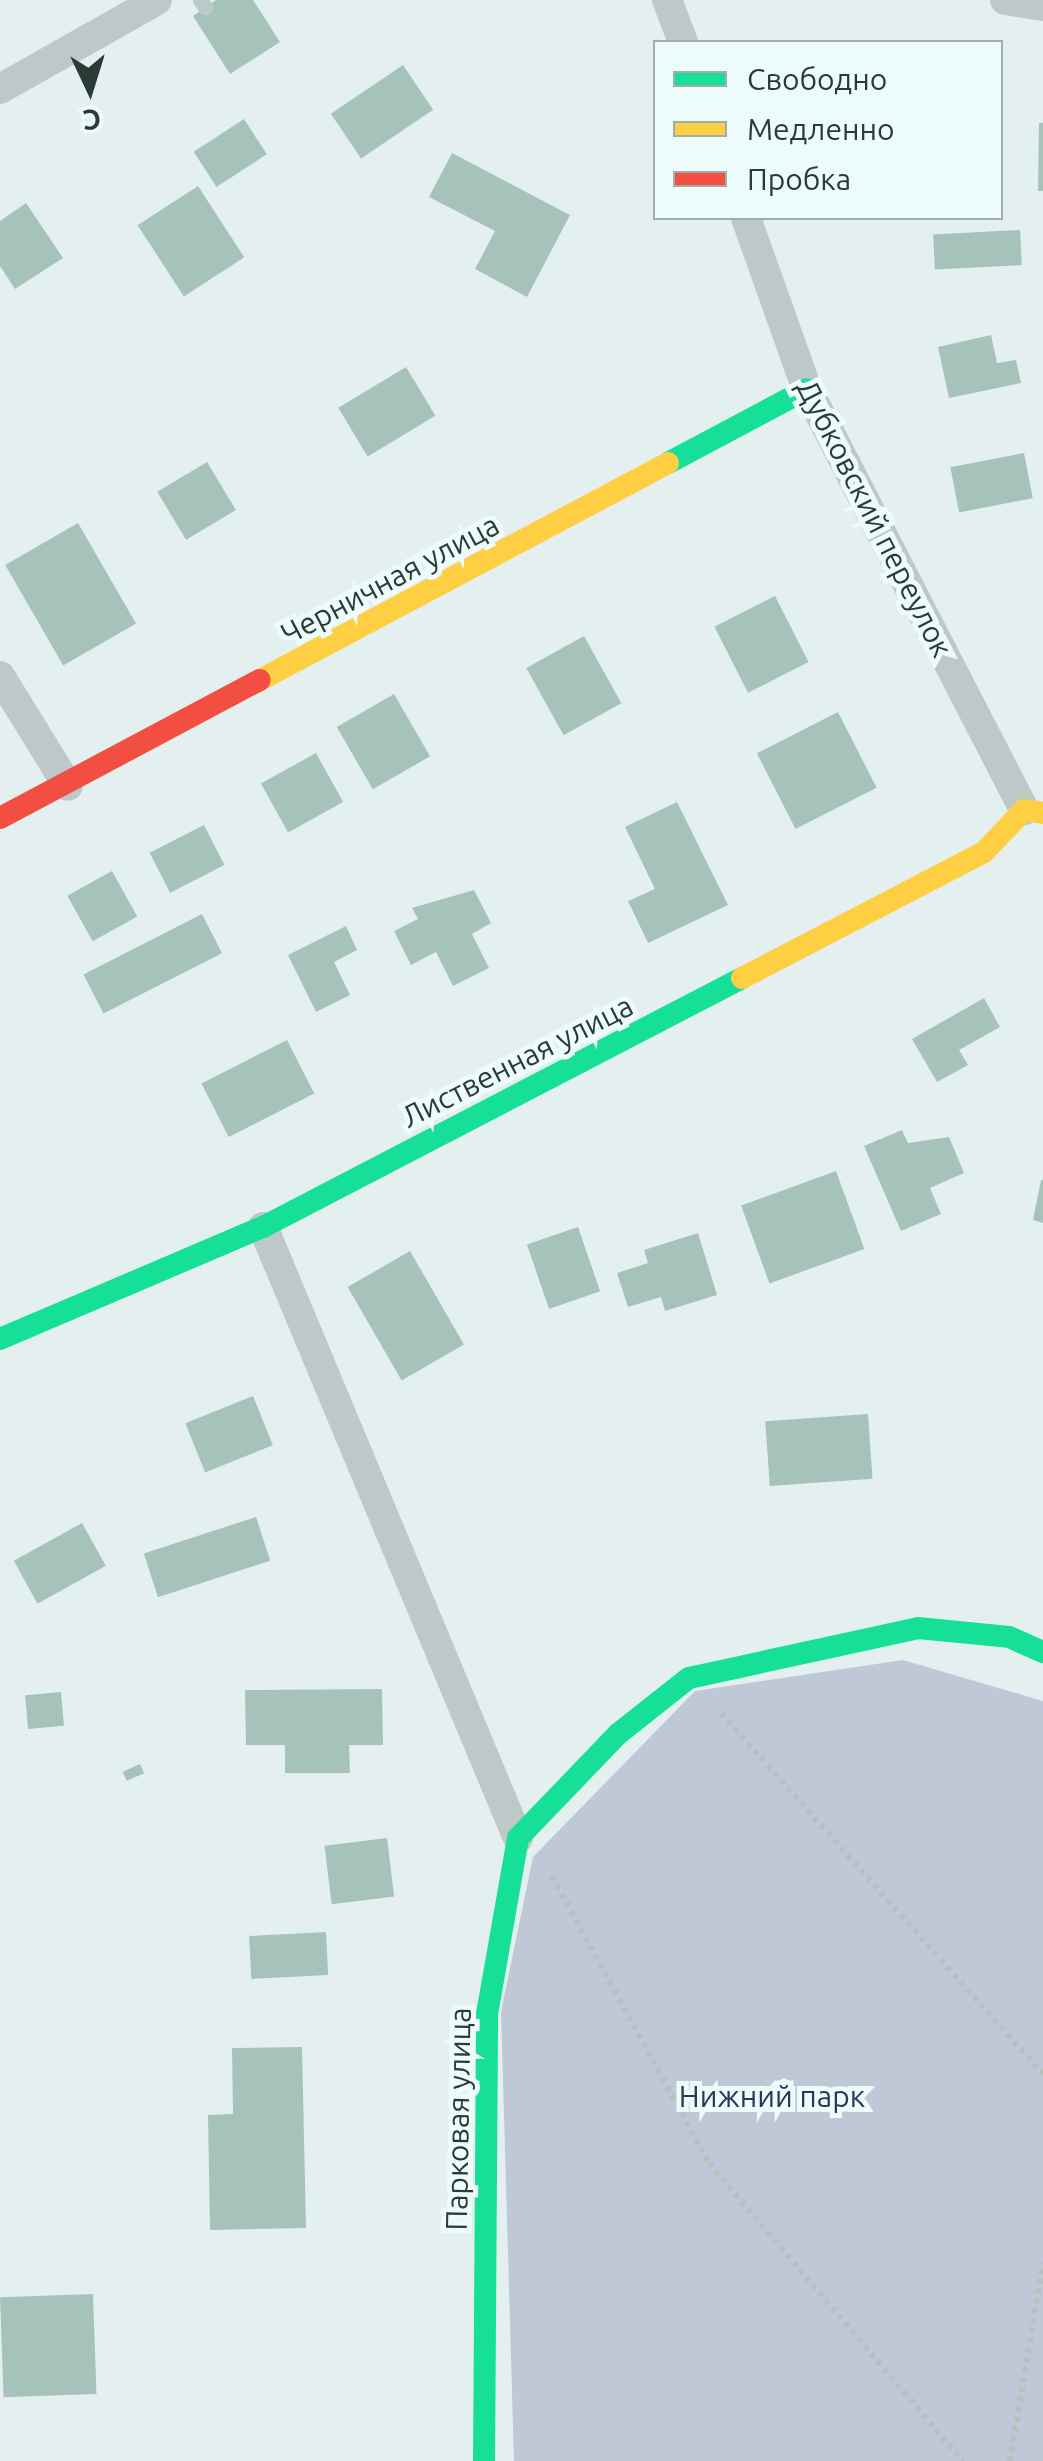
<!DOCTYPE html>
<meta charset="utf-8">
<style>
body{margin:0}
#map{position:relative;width:1043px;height:2461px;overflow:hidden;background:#e4f0ef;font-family:Ubuntu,sans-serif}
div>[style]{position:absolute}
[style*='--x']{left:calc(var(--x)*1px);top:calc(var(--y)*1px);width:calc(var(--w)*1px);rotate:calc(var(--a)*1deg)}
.green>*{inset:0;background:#bec8d7}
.building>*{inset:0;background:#a5c3bb;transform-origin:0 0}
.path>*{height:6px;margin-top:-3px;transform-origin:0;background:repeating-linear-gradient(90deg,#b5c2c0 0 5px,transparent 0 10px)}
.lane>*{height:15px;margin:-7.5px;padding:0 7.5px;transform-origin:7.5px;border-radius:7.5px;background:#bdc9c8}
.street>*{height:30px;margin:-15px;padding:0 15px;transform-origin:15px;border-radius:15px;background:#bdc9c8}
.fast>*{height:22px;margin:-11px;padding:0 11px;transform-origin:11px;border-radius:11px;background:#16e098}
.slow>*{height:22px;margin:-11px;padding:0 11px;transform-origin:11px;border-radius:11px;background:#ffcf43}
.jam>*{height:22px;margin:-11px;padding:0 11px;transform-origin:11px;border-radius:11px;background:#f24e42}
span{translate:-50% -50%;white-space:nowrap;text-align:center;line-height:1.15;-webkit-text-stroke:10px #edfbfa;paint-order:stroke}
.street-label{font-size:30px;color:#2a3a36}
.park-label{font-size:30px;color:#2d3659}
.legend{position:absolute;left:653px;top:40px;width:350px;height:180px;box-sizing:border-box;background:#edfbfa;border:2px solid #9faeac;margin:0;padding:12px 18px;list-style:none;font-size:30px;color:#2a3a36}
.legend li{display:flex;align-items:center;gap:20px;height:50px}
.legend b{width:50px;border:2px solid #9faeac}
.north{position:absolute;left:40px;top:40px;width:100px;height:100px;-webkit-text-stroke:8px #edfbfa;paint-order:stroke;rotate:176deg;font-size:28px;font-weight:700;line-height:40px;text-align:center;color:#2a3a36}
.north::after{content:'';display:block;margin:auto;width:35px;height:45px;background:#2a3a36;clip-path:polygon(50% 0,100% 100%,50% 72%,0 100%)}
</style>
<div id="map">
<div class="green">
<i style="clip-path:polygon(903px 1660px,1043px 1701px,1043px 2461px,514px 2461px,501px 2012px,533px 1857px,695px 1691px)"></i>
</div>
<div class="building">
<i style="clip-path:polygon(216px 0,253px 0,280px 42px,230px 74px,193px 16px)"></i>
<i style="left:403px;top:65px;width:54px;height:87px;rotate:56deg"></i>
<i style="left:244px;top:119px;width:42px;height:60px;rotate:57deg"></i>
<i style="clip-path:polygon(1039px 123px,1043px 123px,1043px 191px,1038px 191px)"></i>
<i style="clip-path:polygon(452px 153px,570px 215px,527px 297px,475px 269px,495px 231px,429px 197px)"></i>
<i style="left:198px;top:186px;width:85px;height:72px;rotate:57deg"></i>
<i style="clip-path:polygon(26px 203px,63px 258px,15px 289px,0 266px,0 221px)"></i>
<i style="left:1020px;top:230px;width:35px;height:87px;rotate:87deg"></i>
<i style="clip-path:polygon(991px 335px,997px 363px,1016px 360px,1021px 383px,949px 398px,938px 347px)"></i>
<i style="left:406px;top:367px;width:57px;height:79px;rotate:59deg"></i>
<i style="left:1024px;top:453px;width:46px;height:75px;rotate:79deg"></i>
<i style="left:207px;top:462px;width:56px;height:58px;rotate:59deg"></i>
<i style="left:78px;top:523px;width:116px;height:84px;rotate:60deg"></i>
<i style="left:775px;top:596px;width:74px;height:68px;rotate:63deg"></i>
<i style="left:584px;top:636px;width:77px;height:66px;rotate:61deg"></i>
<i style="left:394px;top:694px;width:72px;height:66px;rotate:60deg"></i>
<i style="left:838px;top:712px;width:85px;height:91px;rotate:63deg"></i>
<i style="left:316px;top:753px;width:56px;height:63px;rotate:61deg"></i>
<i style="clip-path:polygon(677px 802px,728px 905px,648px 943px,628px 901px,655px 889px,625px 827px)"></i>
<i style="left:204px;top:825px;width:45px;height:61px;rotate:63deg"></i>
<i style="left:112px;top:871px;width:52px;height:51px;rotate:61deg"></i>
<i style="clip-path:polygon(474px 890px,491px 923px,472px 934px,489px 968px,453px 986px,436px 952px,411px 965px,394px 931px,418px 919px,412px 908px)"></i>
<i style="left:202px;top:914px;width:44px;height:133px;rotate:63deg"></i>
<i style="clip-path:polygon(346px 926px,357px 950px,334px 962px,350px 995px,316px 1012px,288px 955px)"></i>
<i style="clip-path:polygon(984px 998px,1000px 1027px,959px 1050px,968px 1065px,937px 1082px,912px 1039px)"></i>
<i style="left:287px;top:1040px;width:60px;height:96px;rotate:63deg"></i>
<i style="clip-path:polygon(902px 1130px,908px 1143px,949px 1137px,964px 1173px,930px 1188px,941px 1214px,901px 1231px,864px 1146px)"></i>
<i style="left:836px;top:1171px;width:83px;height:101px;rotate:70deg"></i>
<i style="clip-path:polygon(1041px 1180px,1043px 1180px,1043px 1223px,1033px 1220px)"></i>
<i style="left:578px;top:1227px;width:68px;height:54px;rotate:71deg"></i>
<i style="clip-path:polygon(698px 1233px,717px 1295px,665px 1311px,661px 1297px,628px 1307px,617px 1273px,648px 1263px,644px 1250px)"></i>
<i style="left:410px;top:1251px;width:108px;height:72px;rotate:60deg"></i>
<i style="left:253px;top:1396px;width:53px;height:73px;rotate:68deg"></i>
<i style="left:868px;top:1414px;width:65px;height:103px;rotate:86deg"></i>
<i style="left:256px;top:1517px;width:46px;height:118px;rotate:72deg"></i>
<i style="left:82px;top:1523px;width:49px;height:78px;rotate:61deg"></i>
<i style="clip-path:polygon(382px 1689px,383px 1745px,349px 1745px,350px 1773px,285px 1773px,285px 1745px,246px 1745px,245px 1690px)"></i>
<i style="left:61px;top:1692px;width:34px;height:36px;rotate:85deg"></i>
<i style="left:140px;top:1764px;width:10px;height:19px;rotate:66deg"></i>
<i style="left:387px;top:1838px;width:59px;height:63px;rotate:83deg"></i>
<i style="left:326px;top:1932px;width:43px;height:77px;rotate:87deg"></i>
<i style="clip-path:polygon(302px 2047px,306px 2228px,210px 2230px,208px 2115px,233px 2114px,232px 2048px)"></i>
<i style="left:93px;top:2294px;width:100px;height:93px;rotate:88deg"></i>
</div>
<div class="path">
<i style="--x:721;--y:1713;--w:484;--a:48.3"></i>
<i style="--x:552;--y:1876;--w:327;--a:61.3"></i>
<i style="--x:709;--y:2163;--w:392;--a:49.6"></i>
<i style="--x:1010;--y:2461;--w:201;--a:-80.5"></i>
</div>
<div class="lane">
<i style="--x:200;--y:0;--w:9;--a:54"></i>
</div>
<div class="street">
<i style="--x:667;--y:0;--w:45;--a:69.1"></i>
<i style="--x:1005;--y:0;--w:38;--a:9"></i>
<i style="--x:0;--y:89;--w:180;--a:-29.5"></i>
<i style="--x:746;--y:218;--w:182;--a:70.4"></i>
<i style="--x:807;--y:389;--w:474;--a:62.7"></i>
<i style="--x:0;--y:676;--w:129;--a:58.3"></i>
<i style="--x:263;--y:1227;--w:662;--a:67.35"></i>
</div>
<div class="fast">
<i style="--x:668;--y:463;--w:157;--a:-28"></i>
<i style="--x:0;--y:1339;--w:286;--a:-23.1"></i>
<i style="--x:263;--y:1227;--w:540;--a:-27.47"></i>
<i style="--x:484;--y:2461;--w:447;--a:-89.6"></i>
<i style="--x:487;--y:2014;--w:179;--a:-80"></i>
<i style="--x:518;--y:1838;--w:144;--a:-46.1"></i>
<i style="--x:618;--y:1734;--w:90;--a:-38.3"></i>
<i style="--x:689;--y:1678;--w:234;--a:-12.3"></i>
<i style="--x:918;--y:1628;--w:91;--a:5.6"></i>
<i style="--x:1009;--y:1637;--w:37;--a:24"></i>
</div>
<div class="slow">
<i style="--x:260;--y:680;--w:462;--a:-28"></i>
<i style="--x:742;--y:978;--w:273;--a:-27.5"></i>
<i style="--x:984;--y:852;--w:58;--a:-46.4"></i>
<i style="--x:1024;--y:810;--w:19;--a:9"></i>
</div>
<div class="jam">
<i style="--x:0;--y:818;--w:294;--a:-28"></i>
</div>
<div class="street-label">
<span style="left:875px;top:518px;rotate:63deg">Дубковский переулок</span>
<span style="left:390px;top:579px;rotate:-28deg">Черничная улица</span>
<span style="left:517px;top:1061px;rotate:-27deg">Лиственная улица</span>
<span style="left:458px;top:2119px;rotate:-89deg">Парковая улица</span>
</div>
<div class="park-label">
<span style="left:772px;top:2096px">Нижний парк</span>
</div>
<ul class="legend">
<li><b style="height:12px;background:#16e098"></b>Свободно</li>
<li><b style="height:12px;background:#ffcf43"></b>Медленно</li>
<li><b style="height:12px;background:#f24e42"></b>Пробка</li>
</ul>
<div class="north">С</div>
</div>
